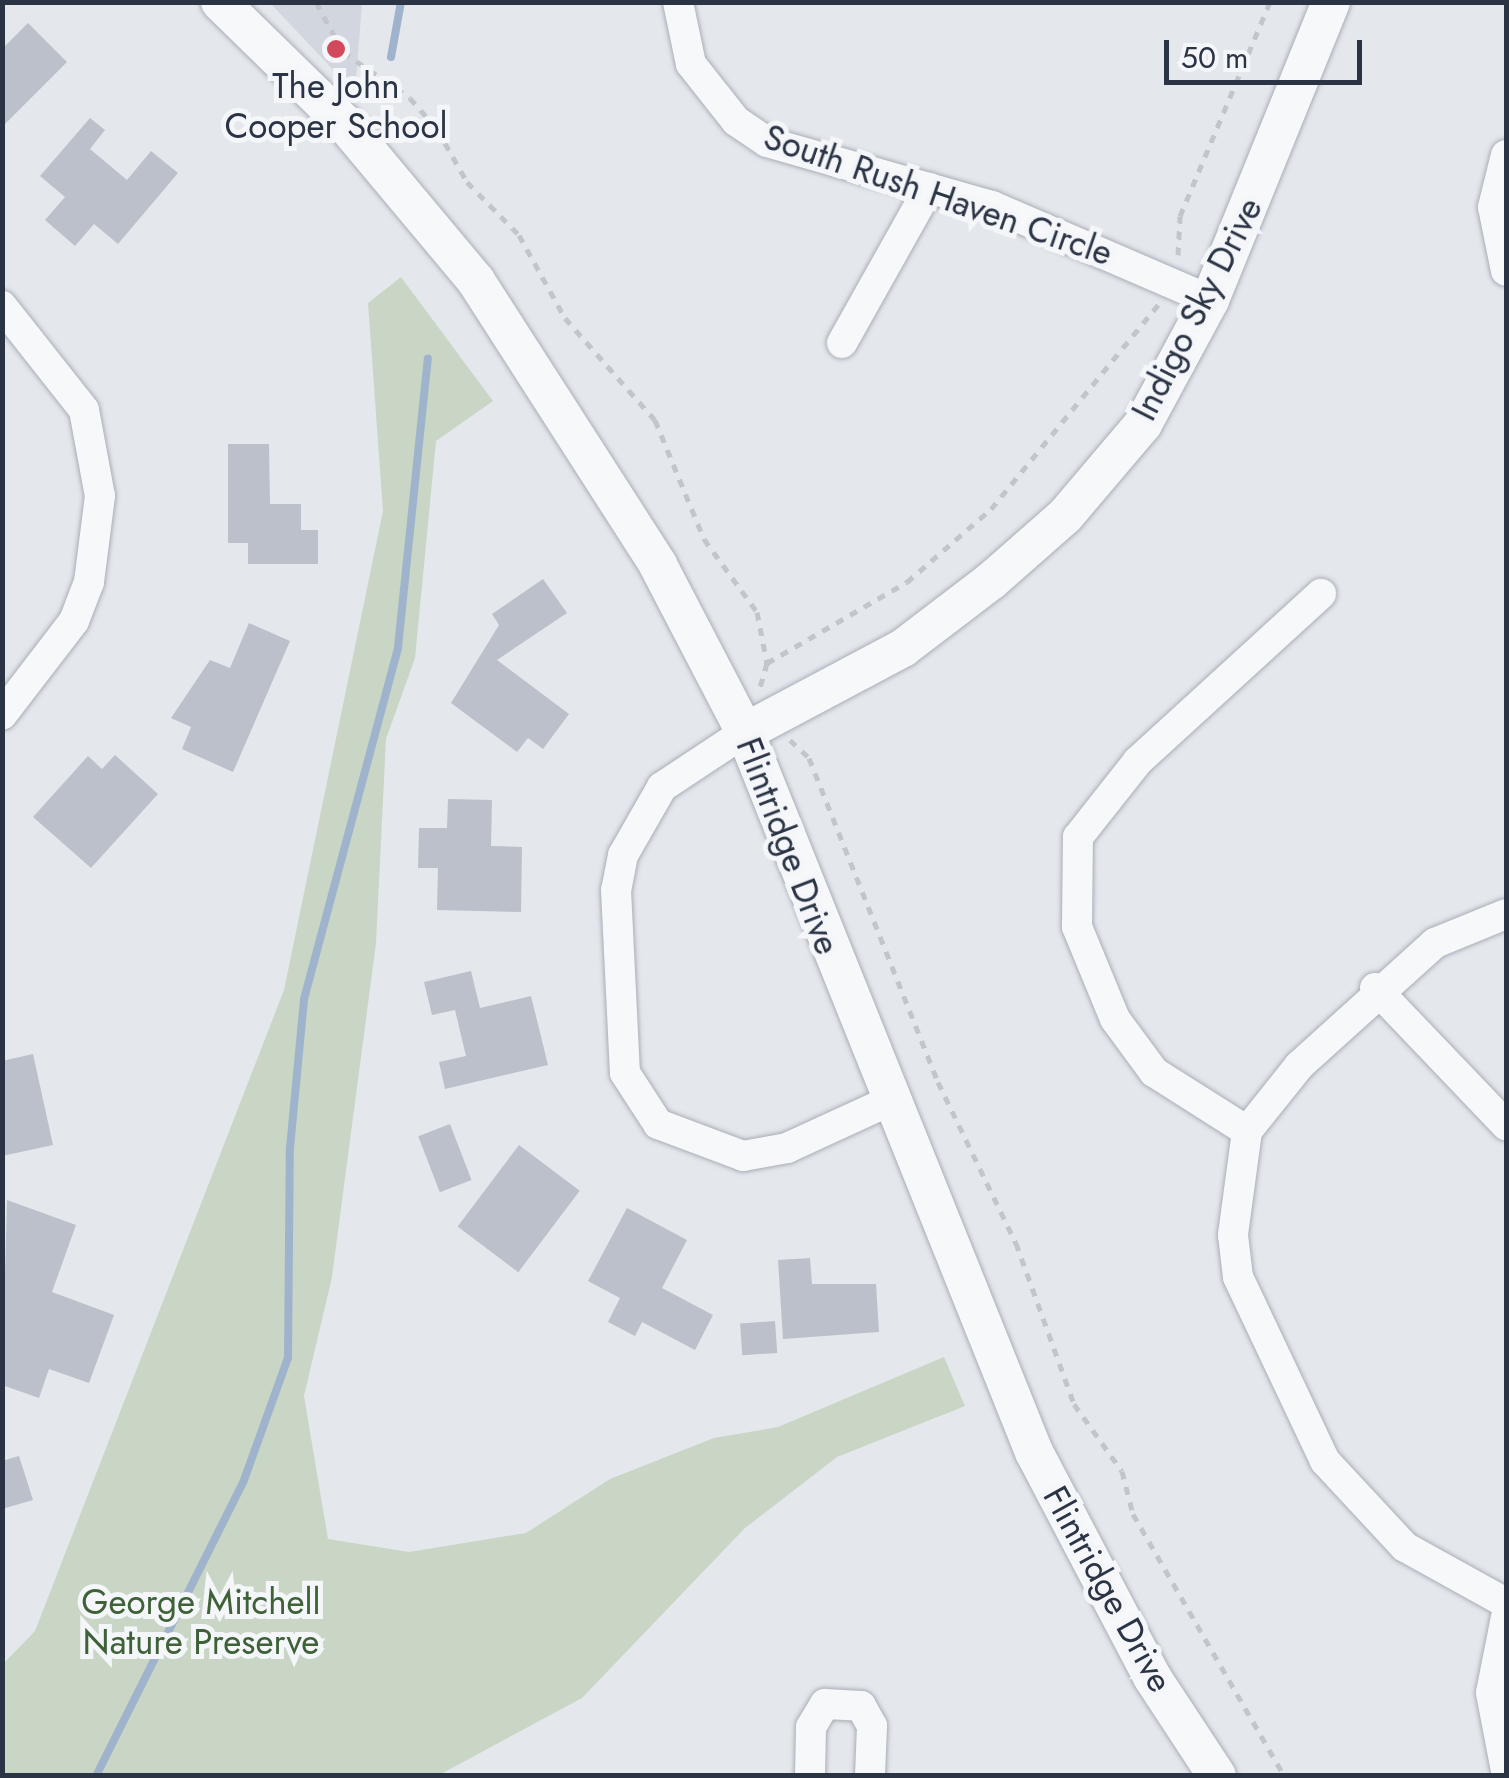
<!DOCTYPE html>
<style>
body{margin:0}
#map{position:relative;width:1509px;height:1778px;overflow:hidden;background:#e4e7ec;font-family:Jost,sans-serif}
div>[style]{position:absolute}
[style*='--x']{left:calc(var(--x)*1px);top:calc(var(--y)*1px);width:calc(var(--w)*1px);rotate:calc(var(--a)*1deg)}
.built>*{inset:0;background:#d2d6de}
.green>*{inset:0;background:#c9d6c5}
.stream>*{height:8px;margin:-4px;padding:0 4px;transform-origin:4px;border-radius:4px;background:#9fb4cc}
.building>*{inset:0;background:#bbc0ca;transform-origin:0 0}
.path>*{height:5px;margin-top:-2.5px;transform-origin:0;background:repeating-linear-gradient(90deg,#c2c5cb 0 8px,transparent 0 16px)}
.roads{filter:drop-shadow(0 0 2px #a9aeb7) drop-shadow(0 0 2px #a9aeb7)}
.minor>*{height:30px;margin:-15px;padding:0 15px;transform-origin:15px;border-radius:15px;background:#f7f8fa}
.tertiary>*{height:38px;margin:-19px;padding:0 19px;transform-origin:19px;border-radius:19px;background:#f7f8fa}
.dots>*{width:28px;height:28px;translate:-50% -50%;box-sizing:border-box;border:5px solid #f4f6f9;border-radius:50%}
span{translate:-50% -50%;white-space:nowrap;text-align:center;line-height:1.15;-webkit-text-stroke:10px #f4f6f9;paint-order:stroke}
.poi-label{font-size:35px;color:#2b3445}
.street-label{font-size:35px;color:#2b3445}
.park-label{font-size:35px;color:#3f6138}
.frame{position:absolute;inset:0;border:5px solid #2b3445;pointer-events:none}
.scale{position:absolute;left:1164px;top:40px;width:198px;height:45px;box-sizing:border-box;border:5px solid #2b3445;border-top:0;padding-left:12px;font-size:30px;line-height:35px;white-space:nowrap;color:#2b3445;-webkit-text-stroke:8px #f4f6f9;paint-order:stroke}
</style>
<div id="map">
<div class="built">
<i style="clip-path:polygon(269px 3px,362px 3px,355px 93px,272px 5px)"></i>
</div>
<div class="green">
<i style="clip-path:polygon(401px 277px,493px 401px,436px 441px,415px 658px,386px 739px,376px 943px,332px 1277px,304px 1396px,328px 1539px,409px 1552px,526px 1533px,610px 1479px,714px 1438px,778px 1427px,944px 1357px,965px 1406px,837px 1457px,745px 1528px,582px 1698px,439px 1775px,3px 1775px,3px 1664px,35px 1631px,284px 990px,383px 511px,368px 303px)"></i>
</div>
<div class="stream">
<i style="--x:391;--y:57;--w:56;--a:-79.7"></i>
<i style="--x:96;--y:1776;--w:331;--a:-63.4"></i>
<i style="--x:244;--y:1480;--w:130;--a:-70.2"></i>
<i style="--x:288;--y:1358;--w:210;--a:-89.5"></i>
<i style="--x:290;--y:1148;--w:150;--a:-84.6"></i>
<i style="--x:304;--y:999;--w:364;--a:-75"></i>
<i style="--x:398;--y:647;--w:290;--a:-84.1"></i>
</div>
<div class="building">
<i style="clip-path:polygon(28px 23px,67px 62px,2px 127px,2px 49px)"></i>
<i style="clip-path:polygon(90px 118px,105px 130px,90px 149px,127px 180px,151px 151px,178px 173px,118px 244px,94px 224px,75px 246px,45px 220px,65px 197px,40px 176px)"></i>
<i style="clip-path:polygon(228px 444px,269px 444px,270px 504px,301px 504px,301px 530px,318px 530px,318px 564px,248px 564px,248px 543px,228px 543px)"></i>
<i style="clip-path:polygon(543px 579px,567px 613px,497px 660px,569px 714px,543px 749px,528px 738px,517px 752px,451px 703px,499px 625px,492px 614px)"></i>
<i style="clip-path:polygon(249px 623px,290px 641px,233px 772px,182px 749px,191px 727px,171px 718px,210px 660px,230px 668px)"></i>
<i style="clip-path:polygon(115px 755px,158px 794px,91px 868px,33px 817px,88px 756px,102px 769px)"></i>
<i style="clip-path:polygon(448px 799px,492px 800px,491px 846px,522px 847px,521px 912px,437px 910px,438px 868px,418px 868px,419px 828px,447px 828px)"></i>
<i style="clip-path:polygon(471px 971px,480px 1008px,531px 996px,548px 1065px,445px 1089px,439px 1062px,466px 1056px,455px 1010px,432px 1015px,424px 982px)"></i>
<i style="clip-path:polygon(33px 1054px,53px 1145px,2px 1156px,2px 1061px)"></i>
<i style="left:450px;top:1124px;width:60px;height:34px;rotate:69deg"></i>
<i style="left:519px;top:1145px;width:76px;height:102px;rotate:37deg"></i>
<i style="clip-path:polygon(7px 1200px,76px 1225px,52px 1292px,114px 1315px,89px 1383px,49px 1369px,39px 1398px,2px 1385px)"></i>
<i style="clip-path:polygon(627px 1208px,687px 1240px,662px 1288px,713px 1315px,695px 1350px,642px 1322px,635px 1336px,608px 1322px,620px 1298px,588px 1281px)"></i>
<i style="clip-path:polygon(810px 1258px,812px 1284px,876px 1284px,879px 1332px,783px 1339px,778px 1260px)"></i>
<i style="left:775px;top:1321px;width:32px;height:35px;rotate:86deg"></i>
<i style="clip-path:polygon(19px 1456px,33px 1500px,2px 1509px,2px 1461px)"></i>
</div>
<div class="path">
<i style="--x:316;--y:2;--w:57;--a:61.6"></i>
<i style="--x:343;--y:52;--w:81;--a:34.5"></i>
<i style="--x:410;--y:98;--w:41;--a:48.9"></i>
<i style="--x:437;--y:129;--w:61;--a:60.5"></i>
<i style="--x:467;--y:182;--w:74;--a:45.5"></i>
<i style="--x:519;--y:235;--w:95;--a:61"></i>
<i style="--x:565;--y:318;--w:136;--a:48.6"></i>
<i style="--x:655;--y:420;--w:129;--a:67.6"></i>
<i style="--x:704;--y:539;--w:90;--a:54"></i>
<i style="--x:757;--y:612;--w:52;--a:78.9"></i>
<i style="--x:767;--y:663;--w:26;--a:106"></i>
<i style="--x:1178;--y:255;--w:39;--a:-87"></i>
<i style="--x:1180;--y:216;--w:232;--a:-67.2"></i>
<i style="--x:767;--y:663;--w:162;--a:-30.1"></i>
<i style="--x:907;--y:582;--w:111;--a:-41"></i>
<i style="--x:991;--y:509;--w:264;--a:-50.7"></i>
<i style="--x:790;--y:740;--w:26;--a:43"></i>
<i style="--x:809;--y:758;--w:349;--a:68.3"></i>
<i style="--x:938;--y:1082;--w:179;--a:64.2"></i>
<i style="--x:1016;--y:1243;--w:171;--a:70.2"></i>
<i style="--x:1074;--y:1404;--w:82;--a:54.4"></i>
<i style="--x:1122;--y:1471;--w:44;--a:75.7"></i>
<i style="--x:1133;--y:1514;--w:302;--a:60"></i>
</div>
<div class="roads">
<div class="minor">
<i style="--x:678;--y:2;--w:63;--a:78.2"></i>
<i style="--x:691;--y:64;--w:73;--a:51.7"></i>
<i style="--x:736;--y:121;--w:37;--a:34"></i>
<i style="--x:767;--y:142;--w:234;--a:15.9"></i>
<i style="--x:992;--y:206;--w:237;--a:23.3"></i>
<i style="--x:1506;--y:155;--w:54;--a:104"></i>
<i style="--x:1493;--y:207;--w:65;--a:78.5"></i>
<i style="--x:2;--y:306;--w:132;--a:51.7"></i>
<i style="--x:84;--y:410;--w:87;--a:79.5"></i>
<i style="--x:100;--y:496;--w:87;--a:97.3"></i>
<i style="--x:89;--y:582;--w:42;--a:111"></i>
<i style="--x:74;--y:621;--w:118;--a:127.5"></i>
<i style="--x:842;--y:343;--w:178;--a:-60.7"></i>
<i style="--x:745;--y:732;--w:100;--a:146.5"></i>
<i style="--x:662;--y:787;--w:78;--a:119.8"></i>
<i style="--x:623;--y:855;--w:36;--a:101"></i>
<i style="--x:616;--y:890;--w:183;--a:87.2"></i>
<i style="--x:625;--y:1073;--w:61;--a:57.1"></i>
<i style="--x:658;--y:1124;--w:91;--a:20.6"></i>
<i style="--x:743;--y:1156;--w:45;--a:-10.3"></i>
<i style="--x:787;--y:1148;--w:110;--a:-24.7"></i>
<i style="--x:1506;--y:914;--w:77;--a:157.8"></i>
<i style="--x:1435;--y:943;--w:183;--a:137.9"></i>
<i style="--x:1299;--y:1066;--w:83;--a:128.7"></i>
<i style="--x:1247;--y:1131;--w:105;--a:97.7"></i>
<i style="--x:1233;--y:1235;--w:42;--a:83.2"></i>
<i style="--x:1238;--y:1277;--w:204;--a:64.7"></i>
<i style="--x:1325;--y:1461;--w:117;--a:47.1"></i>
<i style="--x:1405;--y:1547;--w:115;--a:29"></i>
<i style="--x:1375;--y:988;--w:190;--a:46.3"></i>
<i style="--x:1247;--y:1131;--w:110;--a:-147.6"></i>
<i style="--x:1154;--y:1072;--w:66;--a:-126.3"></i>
<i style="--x:1115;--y:1019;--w:100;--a:-112.4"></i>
<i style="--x:1077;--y:927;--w:90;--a:-89.4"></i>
<i style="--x:1078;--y:837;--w:97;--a:-51.7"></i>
<i style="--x:1138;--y:761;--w:248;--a:-42.4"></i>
<i style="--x:1506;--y:1617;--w:77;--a:101.2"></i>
<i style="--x:1491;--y:1693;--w:79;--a:79.1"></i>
<i style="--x:810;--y:1776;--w:49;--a:-88.8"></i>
<i style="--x:811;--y:1727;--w:27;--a:-59"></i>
<i style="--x:825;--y:1704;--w:36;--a:3"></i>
<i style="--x:861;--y:1706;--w:23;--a:61"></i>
<i style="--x:872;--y:1726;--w:50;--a:92.3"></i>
</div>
<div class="tertiary">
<i style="--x:220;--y:2;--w:173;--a:44.3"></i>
<i style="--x:344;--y:123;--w:206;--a:50.1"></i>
<i style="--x:476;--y:281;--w:337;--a:57.3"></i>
<i style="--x:658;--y:565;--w:188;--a:62.5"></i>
<i style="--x:745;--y:732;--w:776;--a:68.13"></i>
<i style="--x:1034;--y:1452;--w:254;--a:62.3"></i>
<i style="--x:1152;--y:1677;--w:118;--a:56.7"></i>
<i style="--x:745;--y:732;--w:179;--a:-28"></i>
<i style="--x:903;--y:648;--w:111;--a:-37.3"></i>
<i style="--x:991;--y:581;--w:98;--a:-41.3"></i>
<i style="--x:1065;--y:516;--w:121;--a:-49.7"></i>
<i style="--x:1143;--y:424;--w:141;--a:-61.6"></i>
<i style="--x:1210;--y:300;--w:322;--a:-67.9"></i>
</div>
</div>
<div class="dots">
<i style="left:336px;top:49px;background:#d1495b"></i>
</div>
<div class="poi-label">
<span style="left:336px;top:106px">The John<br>Cooper School</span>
</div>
<div class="street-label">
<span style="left:938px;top:195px;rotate:19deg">South Rush Haven Circle</span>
<span style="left:1197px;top:309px;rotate:-63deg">Indigo Sky Drive</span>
<span style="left:788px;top:846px;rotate:69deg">Flintridge Drive</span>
<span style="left:1108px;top:1589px;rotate:61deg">Flintridge Drive</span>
</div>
<div class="park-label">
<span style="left:201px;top:1622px">George Mitchell<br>Nature Preserve</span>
</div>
<div class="frame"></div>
<div class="scale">50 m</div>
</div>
